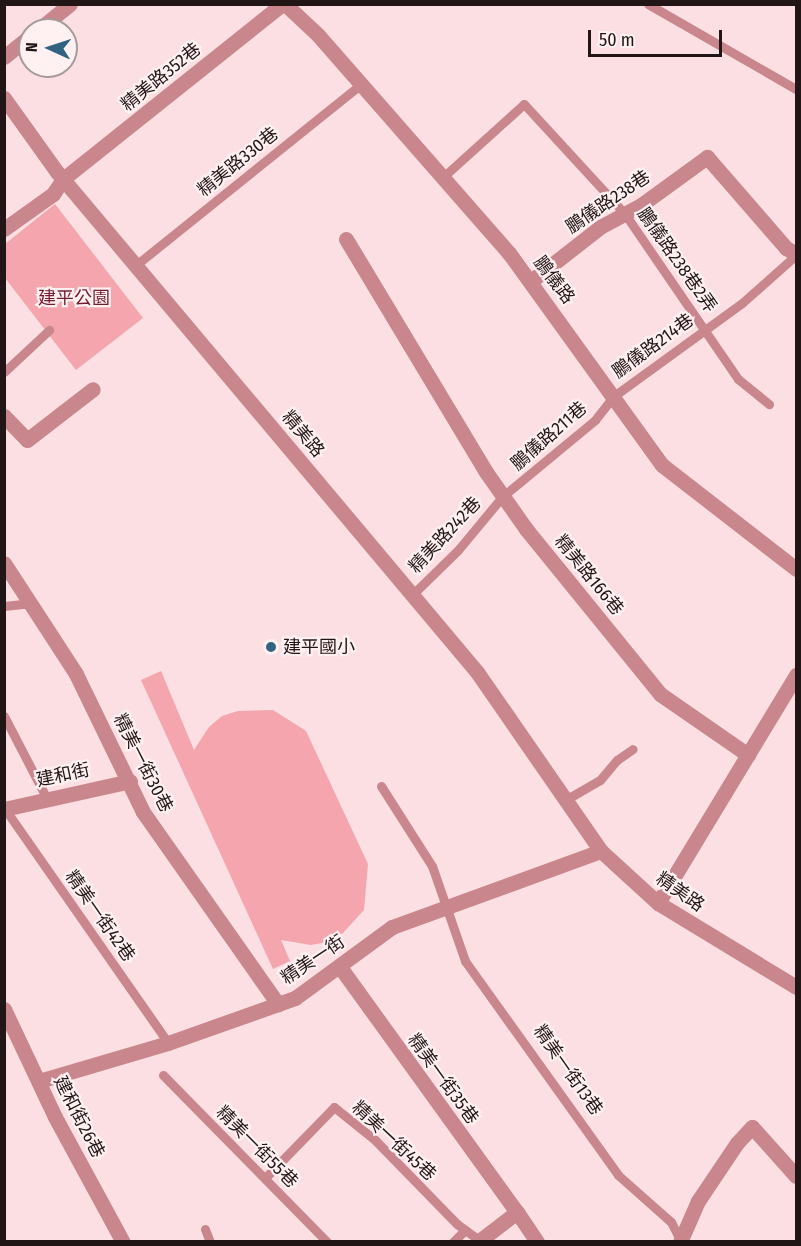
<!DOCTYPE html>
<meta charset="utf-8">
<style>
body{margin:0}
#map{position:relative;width:801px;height:1246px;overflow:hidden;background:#fbdfe2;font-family:"Fira Sans Condensed","Noto Sans TC",sans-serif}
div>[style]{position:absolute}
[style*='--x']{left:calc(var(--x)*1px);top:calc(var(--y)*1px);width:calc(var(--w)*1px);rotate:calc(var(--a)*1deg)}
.green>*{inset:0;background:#f4a5ad}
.service>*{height:9px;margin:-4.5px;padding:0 4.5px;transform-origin:4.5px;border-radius:4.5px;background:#c9868d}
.minor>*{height:15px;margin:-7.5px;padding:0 7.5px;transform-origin:7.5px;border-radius:7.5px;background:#c9868d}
.dots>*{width:16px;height:16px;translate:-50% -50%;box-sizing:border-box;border:3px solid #fff1f2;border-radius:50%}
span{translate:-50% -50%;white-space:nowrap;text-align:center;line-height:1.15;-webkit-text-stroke:4.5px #fff1f2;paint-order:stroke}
.street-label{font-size:18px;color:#211516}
.park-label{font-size:18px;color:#741b2f}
.poi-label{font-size:18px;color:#211516}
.left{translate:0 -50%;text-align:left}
.frame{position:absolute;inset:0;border:6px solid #211516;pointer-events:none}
.north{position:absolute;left:18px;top:18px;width:60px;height:60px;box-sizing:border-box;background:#fff1f2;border:2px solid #a6999a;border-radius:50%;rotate:273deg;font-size:16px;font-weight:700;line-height:24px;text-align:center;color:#211516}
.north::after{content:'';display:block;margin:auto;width:21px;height:27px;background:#306380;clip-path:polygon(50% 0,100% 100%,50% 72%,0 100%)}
.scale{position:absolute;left:588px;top:30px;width:134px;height:27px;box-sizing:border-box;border:3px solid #211516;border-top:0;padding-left:8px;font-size:18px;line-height:21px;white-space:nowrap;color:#211516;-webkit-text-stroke:4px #fff1f2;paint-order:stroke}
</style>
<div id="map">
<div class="green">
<i style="clip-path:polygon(55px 204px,143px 318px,76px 370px,5px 278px,5px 244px)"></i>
<i style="clip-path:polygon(161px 671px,194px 750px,209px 727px,222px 716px,238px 711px,273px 710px,306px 731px,368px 864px,364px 910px,343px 933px,327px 942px,311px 945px,281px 940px,290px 961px,273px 969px,141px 680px)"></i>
</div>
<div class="service">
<i style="--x:648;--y:4;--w:171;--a:29.9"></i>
<i style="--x:442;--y:178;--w:110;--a:-42.1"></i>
<i style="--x:524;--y:104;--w:149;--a:47.4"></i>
<i style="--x:625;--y:214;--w:200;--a:55.6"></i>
<i style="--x:738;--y:379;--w:40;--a:39"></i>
<i style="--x:136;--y:265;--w:289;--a:-38.8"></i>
<i style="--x:4;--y:372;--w:62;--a:-43"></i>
<i style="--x:412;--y:595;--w:64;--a:-44.4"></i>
<i style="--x:458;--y:550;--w:69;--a:-50.3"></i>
<i style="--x:502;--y:497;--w:121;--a:-39.6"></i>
<i style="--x:595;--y:420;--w:31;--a:-52"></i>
<i style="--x:614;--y:396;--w:158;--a:-36"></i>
<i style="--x:742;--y:303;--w:72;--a:-41.6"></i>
<i style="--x:4;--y:606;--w:28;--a:-6"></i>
<i style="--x:4;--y:716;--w:91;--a:62.6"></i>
<i style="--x:381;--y:786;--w:95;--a:57.5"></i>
<i style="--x:432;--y:866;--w:101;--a:70.8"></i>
<i style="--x:465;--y:961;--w:263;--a:54.4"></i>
<i style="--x:618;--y:1175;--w:71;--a:41.6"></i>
<i style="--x:671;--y:1222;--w:20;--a:63"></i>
<i style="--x:567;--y:799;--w:38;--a:-30"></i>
<i style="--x:600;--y:780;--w:26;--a:-50"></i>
<i style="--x:617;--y:760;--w:19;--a:-35"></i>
<i style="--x:5;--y:809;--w:285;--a:55.1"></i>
<i style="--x:163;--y:1075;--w:234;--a:45.5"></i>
<i style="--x:265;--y:1178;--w:99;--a:-45.8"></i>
<i style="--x:334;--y:1107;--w:53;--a:38.8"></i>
<i style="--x:375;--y:1140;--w:117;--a:45.7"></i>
<i style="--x:457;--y:1224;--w:27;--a:36"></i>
<i style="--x:205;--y:1229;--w:14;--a:69"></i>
<i style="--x:453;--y:1242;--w:17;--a:-45"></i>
</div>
<div class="minor">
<i style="--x:285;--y:4;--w:45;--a:43.2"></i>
<i style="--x:318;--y:35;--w:290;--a:48.8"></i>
<i style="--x:509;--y:253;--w:261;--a:54.2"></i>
<i style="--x:662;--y:465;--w:170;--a:37.8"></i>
<i style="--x:38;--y:30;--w:41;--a:-39.1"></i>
<i style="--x:4;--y:57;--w:33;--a:-39"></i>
<i style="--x:4;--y:98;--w:91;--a:54.4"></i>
<i style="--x:57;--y:172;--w:653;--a:49.97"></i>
<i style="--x:477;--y:672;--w:218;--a:55.3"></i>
<i style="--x:601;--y:851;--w:77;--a:42.4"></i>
<i style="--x:658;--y:903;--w:162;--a:31.3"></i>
<i style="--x:4;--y:229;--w:60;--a:-35.5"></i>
<i style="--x:53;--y:194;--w:18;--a:-56"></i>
<i style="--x:63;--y:179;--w:280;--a:-38.6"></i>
<i style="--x:346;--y:239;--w:272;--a:59"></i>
<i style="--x:486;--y:472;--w:70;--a:54.9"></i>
<i style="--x:526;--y:529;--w:213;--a:50.9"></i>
<i style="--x:660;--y:694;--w:107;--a:34.7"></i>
<i style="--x:531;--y:281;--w:88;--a:-38"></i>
<i style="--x:600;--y:227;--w:47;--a:-28.2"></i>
<i style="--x:641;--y:205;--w:82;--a:-36"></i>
<i style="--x:707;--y:157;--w:121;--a:49"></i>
<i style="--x:786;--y:248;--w:12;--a:31"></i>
<i style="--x:4;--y:416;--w:33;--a:46"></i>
<i style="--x:27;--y:440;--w:83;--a:-37.7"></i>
<i style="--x:4;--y:563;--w:132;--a:57"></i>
<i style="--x:76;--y:674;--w:153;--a:64.1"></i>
<i style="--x:143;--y:812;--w:235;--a:54.9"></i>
<i style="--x:4;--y:809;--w:129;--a:-12.5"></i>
<i style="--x:658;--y:903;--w:267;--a:-58.8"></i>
<i style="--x:340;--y:967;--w:302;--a:54.2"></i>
<i style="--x:4;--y:1009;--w:119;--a:64.7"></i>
<i style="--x:55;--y:1117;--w:142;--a:61.5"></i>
<i style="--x:39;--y:1081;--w:134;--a:-16.4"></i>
<i style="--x:168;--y:1043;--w:135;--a:-19.5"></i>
<i style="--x:295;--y:998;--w:120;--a:-36.2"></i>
<i style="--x:392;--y:927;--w:222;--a:-20"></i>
<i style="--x:478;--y:1242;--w:49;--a:-37.6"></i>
<i style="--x:517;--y:1212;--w:36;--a:56"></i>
<i style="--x:680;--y:1242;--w:45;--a:-66.3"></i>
<i style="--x:698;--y:1201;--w:70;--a:-56.1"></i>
<i style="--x:737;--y:1143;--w:22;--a:-47"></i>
<i style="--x:752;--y:1127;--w:66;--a:48.1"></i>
</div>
<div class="dots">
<i style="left:271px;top:647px;background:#306380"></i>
</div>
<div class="street-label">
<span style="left:161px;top:77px;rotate:-39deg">精美路352巷</span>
<span style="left:238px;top:162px;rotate:-39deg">精美路330巷</span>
<span style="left:608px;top:202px;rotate:-34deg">鵬儀路238巷</span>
<span style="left:677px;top:260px;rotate:55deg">鵬儀路238巷2弄</span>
<span style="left:554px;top:280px;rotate:53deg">鵬儀路</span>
<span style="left:653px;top:346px;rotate:-36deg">鵬儀路214巷</span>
<span style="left:303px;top:434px;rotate:50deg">精美路</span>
<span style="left:549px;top:436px;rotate:-41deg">鵬儀路211巷</span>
<span style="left:445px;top:535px;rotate:-47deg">精美路242巷</span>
<span style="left:589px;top:575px;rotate:51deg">精美路166巷</span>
<span style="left:143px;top:763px;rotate:63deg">精美一街30巷</span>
<span style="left:63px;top:775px;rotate:-12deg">建和街</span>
<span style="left:680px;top:892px;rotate:35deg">精美路</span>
<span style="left:100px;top:916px;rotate:55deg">精美一街42巷</span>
<span style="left:313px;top:960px;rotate:-34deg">精美一街</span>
<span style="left:568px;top:1070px;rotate:55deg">精美一街13巷</span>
<span style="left:443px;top:1079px;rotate:54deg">精美一街35巷</span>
<span style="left:79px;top:1117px;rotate:63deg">建和街26巷</span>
<span style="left:394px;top:1141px;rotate:43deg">精美一街45巷</span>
<span style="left:257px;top:1147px;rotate:45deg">精美一街55巷</span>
</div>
<div class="park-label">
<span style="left:74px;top:298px">建平公園</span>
</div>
<div class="poi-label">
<span class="left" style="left:283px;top:647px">建平國小</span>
</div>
<div class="frame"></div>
<div class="north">N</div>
<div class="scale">50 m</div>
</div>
